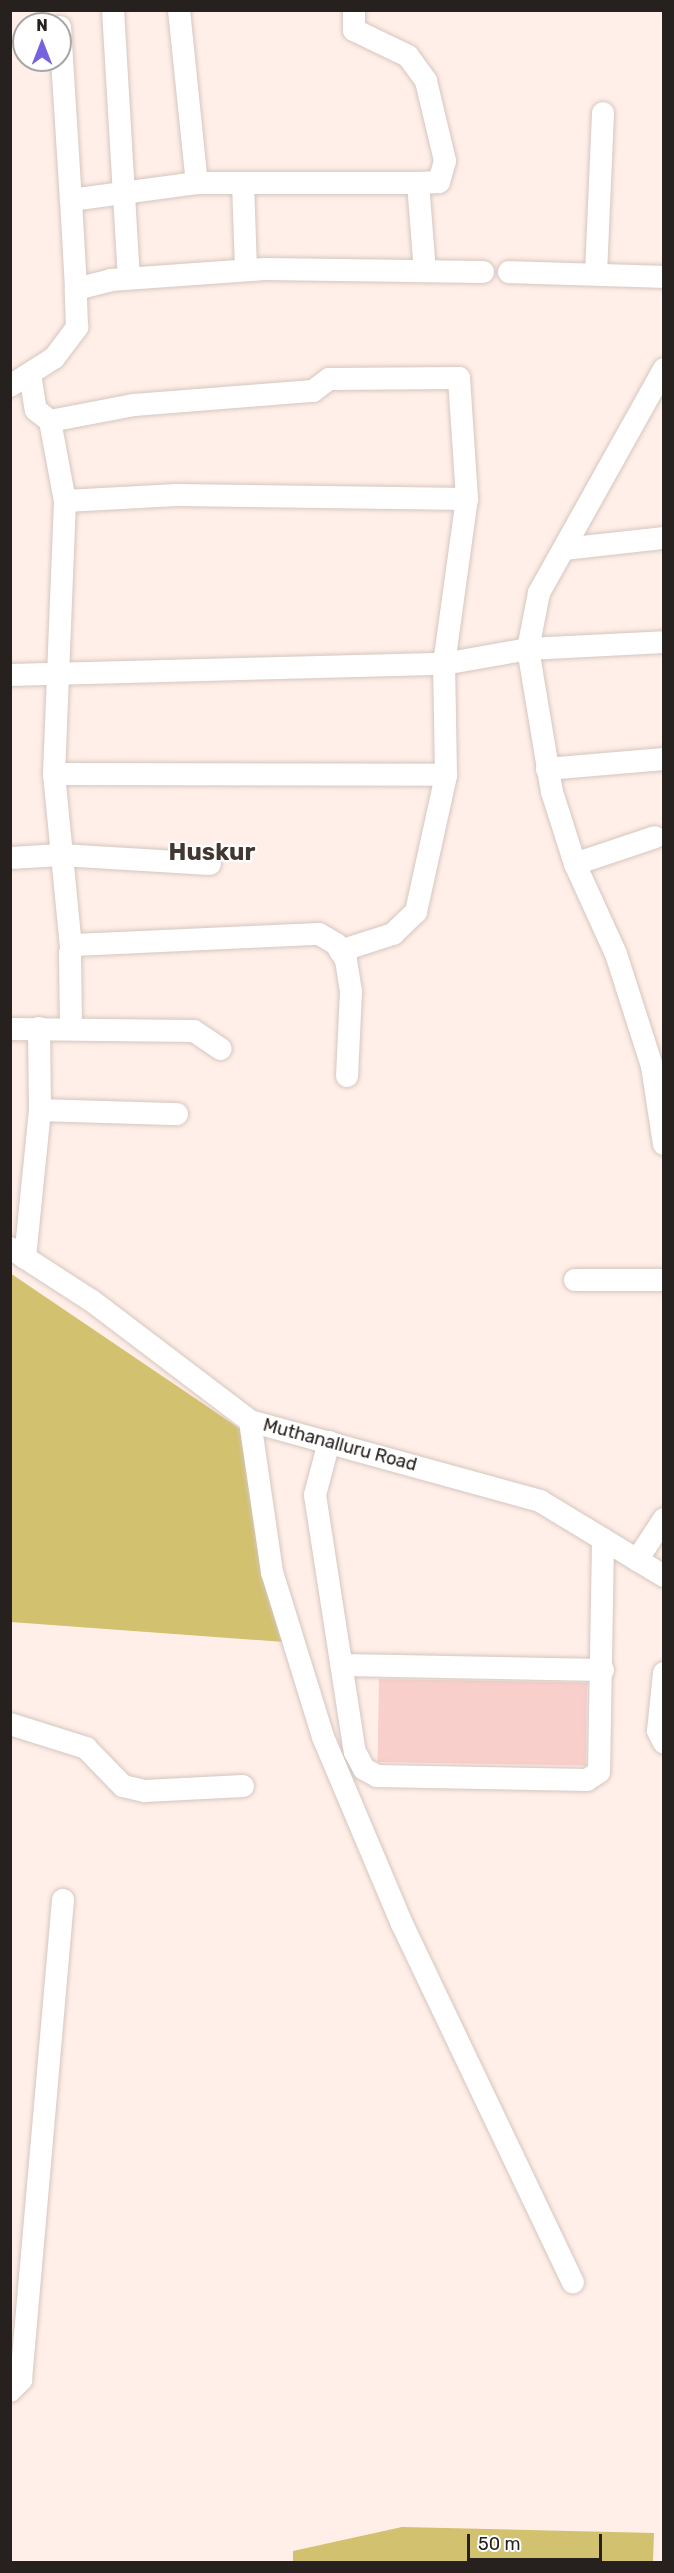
<!DOCTYPE html>
<style>
body{margin:0}
#map{position:relative;width:674px;height:2573px;overflow:hidden;background:#ffefe8;font-family:Rubik,sans-serif}
div>[style]{position:absolute}
[style*='--x']{left:calc(var(--x)*1px);top:calc(var(--y)*1px);width:calc(var(--w)*1px);rotate:calc(var(--a)*1deg)}
.green>*{inset:0;background:#d2c16e}
.building>*{inset:0;background:#f9cfcb;transform-origin:0 0}
.roads{filter:drop-shadow(0 0 2px #d5c6bf) drop-shadow(0 0 2px #d5c6bf)}
.minor>*{height:22px;margin:-11px;padding:0 11px;transform-origin:11px;border-radius:11px;background:#fff}
span{translate:-50% -50%;white-space:nowrap;text-align:center;line-height:1.15;-webkit-text-stroke:4.5px #fff;paint-order:stroke}
.street-label{font-size:18px;color:#26201e}
.district-label{font-size:24px;color:#423731;font-weight:700}
.frame{position:absolute;inset:0;border:12px solid #26201e;pointer-events:none}
.north{position:absolute;left:12px;top:12px;width:60px;height:60px;box-sizing:border-box;background:#fff;border:2px solid #a8a6a5;border-radius:50%;rotate:0deg;font-size:16px;font-weight:700;line-height:24px;text-align:center;color:#26201e}
.north::after{content:'';display:block;margin:auto;width:21px;height:27px;background:#7662dd;clip-path:polygon(50% 0,100% 100%,50% 72%,0 100%)}
.scale{position:absolute;left:467px;top:2534px;width:135px;height:27px;box-sizing:border-box;border:3px solid #26201e;border-top:0;padding-left:8px;font-size:18px;line-height:21px;white-space:nowrap;color:#26201e;-webkit-text-stroke:4px #fff;paint-order:stroke}
</style>
<div id="map">
<div class="green">
<i style="clip-path:polygon(10px 1273px,242px 1430px,285px 1642px,11px 1622px)"></i>
<i style="clip-path:polygon(402px 2527px,654px 2533px,653px 2562px,293px 2562px,293px 2551px)"></i>
</div>
<div class="building">
<i style="left:379px;top:1679px;width:208px;height:83px;rotate:1deg"></i>
</div>
<div class="roads">
<div class="minor">
<i style="--x:113;--y:10;--w:269;--a:86.6"></i>
<i style="--x:179;--y:10;--w:174;--a:84.1"></i>
<i style="--x:354;--y:10;--w:20;--a:90"></i>
<i style="--x:354;--y:30;--w:60;--a:25.7"></i>
<i style="--x:408;--y:56;--w:31;--a:54"></i>
<i style="--x:426;--y:81;--w:82;--a:76.6"></i>
<i style="--x:445;--y:161;--w:22;--a:106"></i>
<i style="--x:439;--y:182;--w:21;--a:177"></i>
<i style="--x:60;--y:27;--w:173;--a:86.4"></i>
<i style="--x:243;--y:183;--w:87;--a:88"></i>
<i style="--x:509;--y:272;--w:155;--a:1.8"></i>
<i style="--x:596;--y:274;--w:161;--a:-87.5"></i>
<i style="--x:76;--y:289;--w:89;--a:-93.2"></i>
<i style="--x:71;--y:200;--w:127;--a:-7.7"></i>
<i style="--x:197;--y:183;--w:221;--a:0"></i>
<i style="--x:418;--y:183;--w:88;--a:85.5"></i>
<i style="--x:664;--y:369;--w:257;--a:119.2"></i>
<i style="--x:539;--y:593;--w:57;--a:101.1"></i>
<i style="--x:528;--y:649;--w:145;--a:80.5"></i>
<i style="--x:552;--y:792;--w:76;--a:72.3"></i>
<i style="--x:575;--y:864;--w:99;--a:65.5"></i>
<i style="--x:616;--y:954;--w:118;--a:72.2"></i>
<i style="--x:652;--y:1066;--w:79;--a:81.3"></i>
<i style="--x:30;--y:374;--w:36;--a:81"></i>
<i style="--x:36;--y:410;--w:18;--a:38"></i>
<i style="--x:50;--y:421;--w:86;--a:-10.8"></i>
<i style="--x:134;--y:405;--w:180;--a:-4.5"></i>
<i style="--x:313;--y:391;--w:20;--a:-37"></i>
<i style="--x:329;--y:379;--w:130;--a:-0.4"></i>
<i style="--x:459;--y:378;--w:121;--a:86.2"></i>
<i style="--x:10;--y:386;--w:52;--a:-32.5"></i>
<i style="--x:54;--y:358;--w:39;--a:-53"></i>
<i style="--x:77;--y:327;--w:38;--a:-92"></i>
<i style="--x:76;--y:289;--w:36;--a:-14"></i>
<i style="--x:111;--y:280;--w:155;--a:-4.1"></i>
<i style="--x:266;--y:269;--w:217;--a:0.8"></i>
<i style="--x:50;--y:421;--w:81;--a:79.4"></i>
<i style="--x:564;--y:549;--w:101;--a:-6.3"></i>
<i style="--x:10;--y:675;--w:434;--a:-1.5"></i>
<i style="--x:444;--y:664;--w:85;--a:-10.1"></i>
<i style="--x:528;--y:649;--w:136;--a:-2.9"></i>
<i style="--x:547;--y:769;--w:117;--a:-4.9"></i>
<i style="--x:54;--y:774;--w:392;--a:0.1"></i>
<i style="--x:446;--y:775;--w:111;--a:-91"></i>
<i style="--x:444;--y:664;--w:167;--a:-82.1"></i>
<i style="--x:467;--y:499;--w:290;--a:-179.2"></i>
<i style="--x:177;--y:495;--w:112;--a:176.9"></i>
<i style="--x:65;--y:501;--w:273;--a:92.3"></i>
<i style="--x:54;--y:774;--w:175;--a:84.4"></i>
<i style="--x:10;--y:858;--w:51;--a:-3.4"></i>
<i style="--x:61;--y:855;--w:149;--a:3.5"></i>
<i style="--x:575;--y:864;--w:84;--a:-18.6"></i>
<i style="--x:340;--y:951;--w:56;--a:-17.8"></i>
<i style="--x:393;--y:934;--w:32;--a:-44"></i>
<i style="--x:416;--y:912;--w:140;--a:-77.6"></i>
<i style="--x:71;--y:1026;--w:73;--a:-90.8"></i>
<i style="--x:70;--y:953;--w:9;--a:-63"></i>
<i style="--x:74;--y:945;--w:245;--a:-2.6"></i>
<i style="--x:319;--y:934;--w:20;--a:30"></i>
<i style="--x:336;--y:944;--w:19;--a:58"></i>
<i style="--x:346;--y:960;--w:32;--a:81"></i>
<i style="--x:351;--y:992;--w:84;--a:92.7"></i>
<i style="--x:10;--y:1029;--w:184;--a:0.6"></i>
<i style="--x:194;--y:1031;--w:32;--a:34"></i>
<i style="--x:40;--y:1110;--w:137;--a:1.7"></i>
<i style="--x:10;--y:1248;--w:98;--a:32.9"></i>
<i style="--x:92;--y:1301;--w:198;--a:37.2"></i>
<i style="--x:250;--y:1421;--w:301;--a:15.4"></i>
<i style="--x:540;--y:1501;--w:145;--a:31.2"></i>
<i style="--x:25;--y:1258;--w:149;--a:-84.2"></i>
<i style="--x:40;--y:1110;--w:82;--a:-90.7"></i>
<i style="--x:575;--y:1280;--w:89;--a:0"></i>
<i style="--x:250;--y:1421;--w:153;--a:81.7"></i>
<i style="--x:272;--y:1572;--w:173;--a:72.8"></i>
<i style="--x:323;--y:1737;--w:203;--a:67.1"></i>
<i style="--x:402;--y:1924;--w:397;--a:64.5"></i>
<i style="--x:329;--y:1442;--w:55;--a:104.8"></i>
<i style="--x:315;--y:1495;--w:260;--a:81.2"></i>
<i style="--x:355;--y:1752;--w:19;--a:62"></i>
<i style="--x:364;--y:1769;--w:15;--a:28"></i>
<i style="--x:377;--y:1776;--w:210;--a:1.1"></i>
<i style="--x:587;--y:1780;--w:14;--a:-34"></i>
<i style="--x:599;--y:1772;--w:233;--a:-89"></i>
<i style="--x:637;--y:1560;--w:49;--a:-56.6"></i>
<i style="--x:342;--y:1665;--w:261;--a:1.1"></i>
<i style="--x:664;--y:1673;--w:58;--a:95.9"></i>
<i style="--x:658;--y:1731;--w:13;--a:63"></i>
<i style="--x:10;--y:1724;--w:80;--a:17.5"></i>
<i style="--x:86;--y:1748;--w:53;--a:45.8"></i>
<i style="--x:123;--y:1786;--w:23;--a:13"></i>
<i style="--x:145;--y:1791;--w:98;--a:-2.9"></i>
<i style="--x:10;--y:2391;--w:16;--a:-45"></i>
<i style="--x:21;--y:2380;--w:482;--a:-85"></i>
</div>
</div>
<div class="street-label">
<span style="left:340px;top:1445px;rotate:15deg">Muthanalluru Road</span>
</div>
<div class="district-label">
<span style="left:212px;top:853px">Huskur</span>
</div>
<div class="frame"></div>
<div class="north">N</div>
<div class="scale">50 m</div>
</div>
